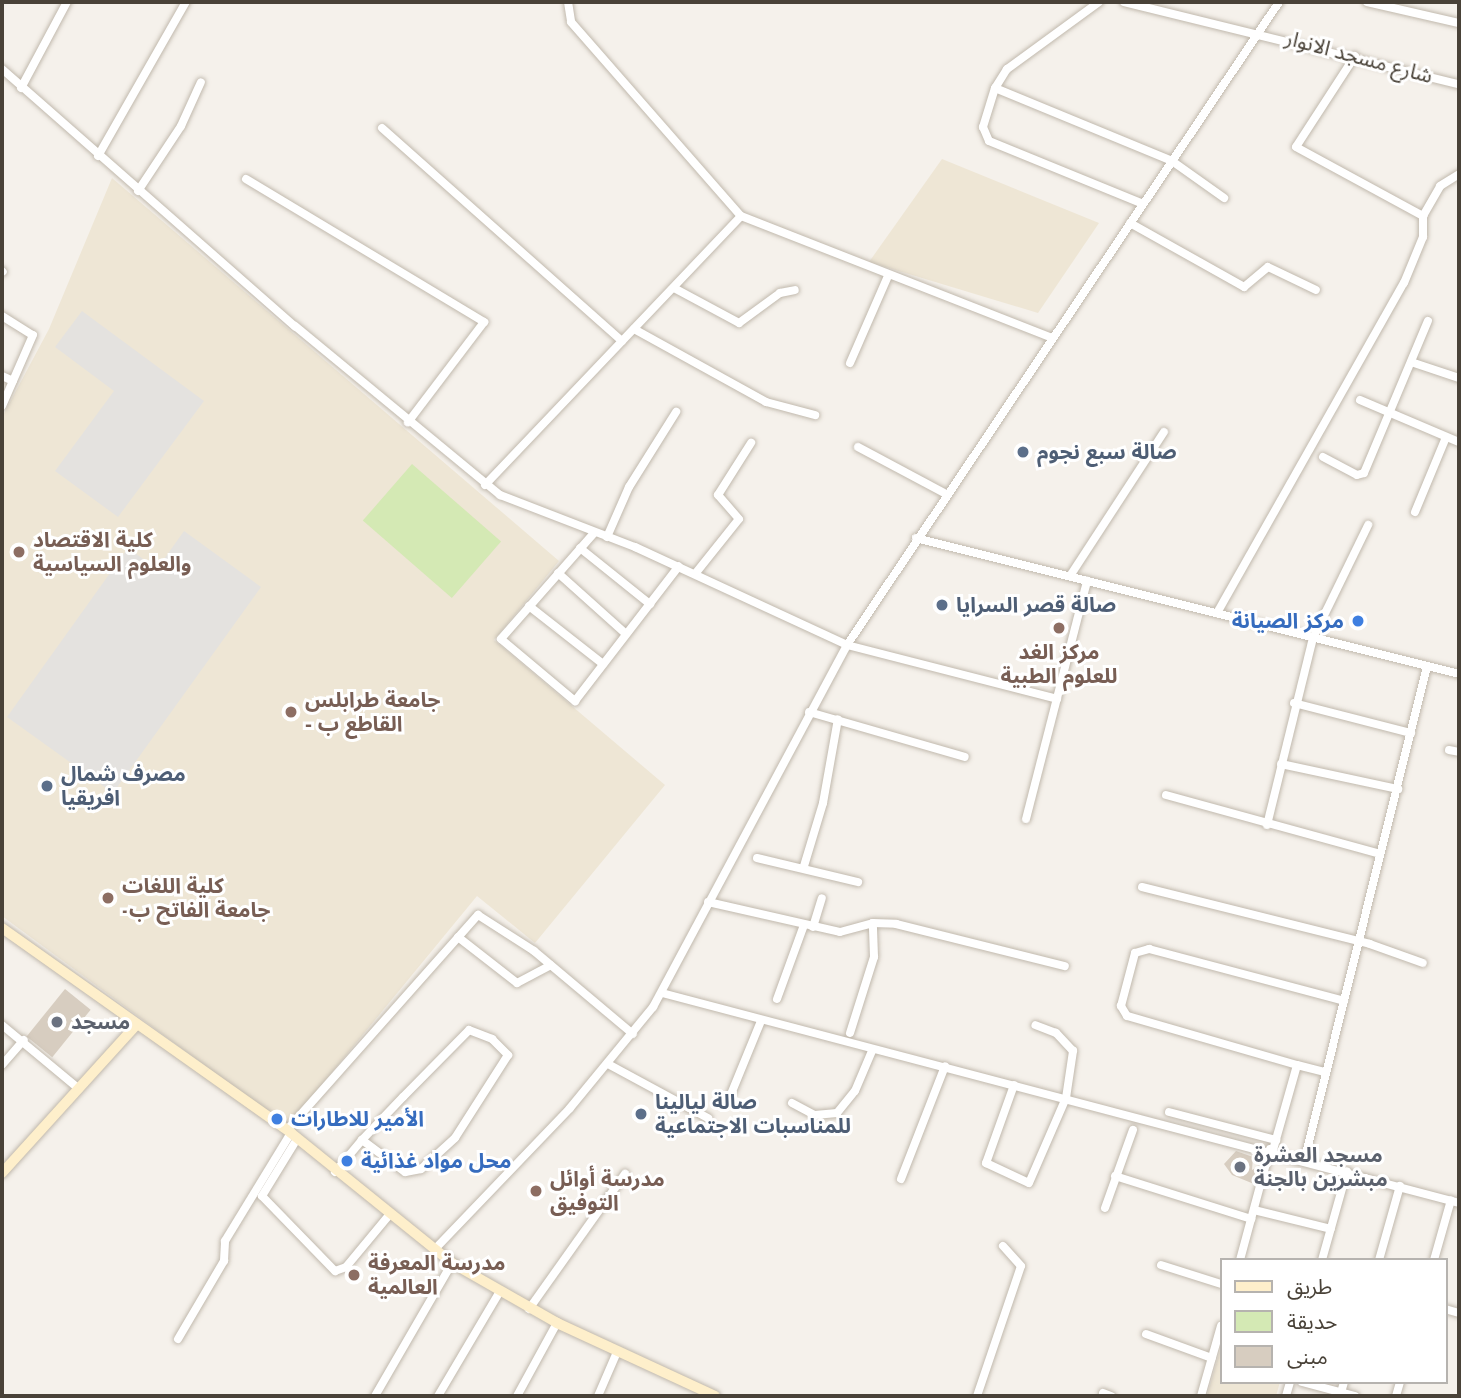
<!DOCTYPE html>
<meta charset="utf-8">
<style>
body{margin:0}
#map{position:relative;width:1461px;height:1398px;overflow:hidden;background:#f5f1eb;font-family:Helvetica,"Noto Sans Arabic",sans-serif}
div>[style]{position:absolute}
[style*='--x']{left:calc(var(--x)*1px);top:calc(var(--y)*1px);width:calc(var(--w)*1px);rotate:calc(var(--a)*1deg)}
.education>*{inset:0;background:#eee6d5}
.green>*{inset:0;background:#d4e9b4;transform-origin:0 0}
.parking>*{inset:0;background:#e4e2df}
.building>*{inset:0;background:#d7cdc0;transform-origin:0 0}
.roads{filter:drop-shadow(0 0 2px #c1b9ad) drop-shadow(0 0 2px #c1b9ad)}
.street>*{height:8px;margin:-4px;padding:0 4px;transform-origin:4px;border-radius:4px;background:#fff}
.secondary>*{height:10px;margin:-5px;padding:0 5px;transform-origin:5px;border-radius:5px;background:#feefcb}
.dots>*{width:19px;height:19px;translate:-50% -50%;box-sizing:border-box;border:4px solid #fff;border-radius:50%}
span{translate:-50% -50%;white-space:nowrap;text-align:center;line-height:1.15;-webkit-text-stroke:6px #fff;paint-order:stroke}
.street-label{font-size:21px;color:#494238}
.service-label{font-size:21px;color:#4e5e75;font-weight:700}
.left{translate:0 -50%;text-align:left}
.education-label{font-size:21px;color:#785e54;font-weight:700}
.shop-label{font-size:21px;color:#366cbe;font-weight:700}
.right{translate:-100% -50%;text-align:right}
.worship-label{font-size:21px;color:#5b616d;font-weight:700}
.frame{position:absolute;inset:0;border:4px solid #494238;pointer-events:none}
.legend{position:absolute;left:1220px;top:1258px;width:228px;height:126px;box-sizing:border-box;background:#fff;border:2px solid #b6b3af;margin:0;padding:9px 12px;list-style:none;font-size:21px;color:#494238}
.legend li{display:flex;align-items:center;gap:14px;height:35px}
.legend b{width:35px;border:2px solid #b6b3af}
</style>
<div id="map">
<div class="education">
<i style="clip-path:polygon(942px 159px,1099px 223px,1038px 313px,869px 262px)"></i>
<i style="clip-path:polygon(112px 178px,559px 561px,494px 640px,665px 785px,535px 943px,477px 896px,291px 1122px,268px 1112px,2px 916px,2px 417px,49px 329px)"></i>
<i style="clip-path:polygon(1221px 1347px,1221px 1382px,1280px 1382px,1276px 1396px,1207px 1396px)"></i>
</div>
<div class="green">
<i style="left:412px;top:464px;width:118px;height:75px;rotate:41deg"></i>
</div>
<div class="parking">
<i style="clip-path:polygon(82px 311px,204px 401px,118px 517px,55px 471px,114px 391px,55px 347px)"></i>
<i style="clip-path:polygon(184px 531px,261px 587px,113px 793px,7px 717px,128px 548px,157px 569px)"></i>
</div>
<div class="building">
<i style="left:65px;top:989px;width:33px;height:61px;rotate:39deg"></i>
<i style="clip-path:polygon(1236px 1151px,1253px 1157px,1252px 1170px,1259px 1166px,1254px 1184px,1232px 1175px,1224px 1164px)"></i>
</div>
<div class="roads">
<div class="street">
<i style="--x:568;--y:2;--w:20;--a:81"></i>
<i style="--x:571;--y:22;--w:258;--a:48.8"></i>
<i style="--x:741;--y:216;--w:332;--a:21.4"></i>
<i style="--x:1099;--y:2;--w:114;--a:143.9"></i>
<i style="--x:1007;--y:69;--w:22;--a:122"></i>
<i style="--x:995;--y:88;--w:191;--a:22.4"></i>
<i style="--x:1172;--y:161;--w:64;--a:35.4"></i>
<i style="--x:1124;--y:2;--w:345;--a:13.8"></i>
<i style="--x:1367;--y:2;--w:94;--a:12.9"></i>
<i style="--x:1355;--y:56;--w:108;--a:123"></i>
<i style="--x:1296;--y:147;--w:145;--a:28.5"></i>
<i style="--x:2;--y:69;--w:390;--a:41.3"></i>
<i style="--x:295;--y:326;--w:266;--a:39.5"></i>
<i style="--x:500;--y:495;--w:145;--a:21.1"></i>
<i style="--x:635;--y:547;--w:234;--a:24.8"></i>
<i style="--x:847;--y:645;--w:217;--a:14.4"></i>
<i style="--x:21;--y:88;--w:98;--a:-61.9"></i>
<i style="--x:995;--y:88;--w:41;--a:107.1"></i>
<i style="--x:983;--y:127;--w:15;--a:67"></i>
<i style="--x:989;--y:141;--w:166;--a:22.2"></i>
<i style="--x:382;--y:128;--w:321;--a:41.6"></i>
<i style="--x:98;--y:156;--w:177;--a:-60.3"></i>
<i style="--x:246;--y:179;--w:278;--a:31"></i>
<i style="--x:484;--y:322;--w:126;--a:127.2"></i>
<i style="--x:138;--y:191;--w:78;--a:-56.5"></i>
<i style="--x:181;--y:126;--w:48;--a:-65.6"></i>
<i style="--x:1130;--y:223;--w:131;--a:29.3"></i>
<i style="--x:1244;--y:287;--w:31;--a:-40"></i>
<i style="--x:1268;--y:267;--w:53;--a:25.6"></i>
<i style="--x:2;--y:271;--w:1;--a:45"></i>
<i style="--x:674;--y:288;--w:74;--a:28.3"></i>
<i style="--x:739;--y:323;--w:51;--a:-36.2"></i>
<i style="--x:780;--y:293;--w:15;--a:-11"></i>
<i style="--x:2;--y:316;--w:36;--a:32"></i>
<i style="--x:33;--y:335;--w:77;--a:113.6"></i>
<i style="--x:634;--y:329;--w:151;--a:28.9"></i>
<i style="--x:766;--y:402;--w:51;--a:14.9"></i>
<i style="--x:1411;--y:362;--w:51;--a:18.4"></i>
<i style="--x:850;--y:363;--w:95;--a:-66.4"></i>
<i style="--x:2;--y:376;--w:12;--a:24"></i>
<i style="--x:1360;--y:400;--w:108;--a:23"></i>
<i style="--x:858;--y:447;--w:98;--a:28.1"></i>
<i style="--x:1323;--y:457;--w:38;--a:28"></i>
<i style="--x:1357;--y:475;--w:7;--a:-16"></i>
<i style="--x:1364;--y:473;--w:165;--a:-67.2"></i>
<i style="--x:485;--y:485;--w:371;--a:-46.4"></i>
<i style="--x:1415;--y:512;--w:81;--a:-67.5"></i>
<i style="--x:594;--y:533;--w:141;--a:131.3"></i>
<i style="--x:501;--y:639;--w:97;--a:40"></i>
<i style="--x:575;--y:701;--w:170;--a:-52.4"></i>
<i style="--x:607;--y:537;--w:55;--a:-66.3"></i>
<i style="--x:629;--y:487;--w:89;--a:-57.9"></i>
<i style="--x:916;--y:538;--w:560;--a:14.06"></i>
<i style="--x:580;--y:548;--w:90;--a:38.7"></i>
<i style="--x:558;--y:573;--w:91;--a:41.9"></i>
<i style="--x:695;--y:574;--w:70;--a:-51.3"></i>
<i style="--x:739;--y:519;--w:32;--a:-131"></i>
<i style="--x:718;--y:495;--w:62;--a:-57.6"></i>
<i style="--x:1070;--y:576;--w:172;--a:-56.9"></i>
<i style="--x:529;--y:606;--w:94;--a:38.1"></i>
<i style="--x:1217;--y:613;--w:379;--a:-60.5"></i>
<i style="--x:1404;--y:283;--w:50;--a:-67.6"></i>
<i style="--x:1423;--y:237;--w:21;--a:-90"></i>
<i style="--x:1423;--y:216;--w:34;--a:-60"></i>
<i style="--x:1440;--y:186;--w:22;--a:-32"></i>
<i style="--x:1294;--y:703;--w:121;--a:14.4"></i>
<i style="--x:809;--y:712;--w:162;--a:16.1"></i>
<i style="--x:1449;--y:750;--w:10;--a:11"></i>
<i style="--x:1281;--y:764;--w:120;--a:12.1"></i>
<i style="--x:1166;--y:795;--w:222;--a:15.4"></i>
<i style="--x:1026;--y:819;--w:246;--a:-75.6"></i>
<i style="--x:1267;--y:825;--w:193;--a:-76.2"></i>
<i style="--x:1313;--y:638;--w:126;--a:-64"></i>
<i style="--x:757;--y:858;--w:104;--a:13.4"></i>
<i style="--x:804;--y:866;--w:66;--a:-73.2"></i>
<i style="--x:823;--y:803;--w:85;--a:-79.9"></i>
<i style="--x:1142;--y:887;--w:235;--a:14"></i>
<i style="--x:1370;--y:944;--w:56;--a:19.7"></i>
<i style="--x:708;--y:902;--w:135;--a:12.8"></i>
<i style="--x:840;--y:932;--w:34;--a:-15"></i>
<i style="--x:873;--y:923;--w:23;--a:2"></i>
<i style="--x:896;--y:924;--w:174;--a:14"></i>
<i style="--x:813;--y:927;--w:30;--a:-73"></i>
<i style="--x:458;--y:937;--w:75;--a:37.9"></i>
<i style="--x:517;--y:983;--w:38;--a:-28"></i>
<i style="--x:662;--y:993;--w:824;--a:14.76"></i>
<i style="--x:777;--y:999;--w:79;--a:-70"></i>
<i style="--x:2;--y:1025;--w:100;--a:39.7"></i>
<i style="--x:850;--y:1033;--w:80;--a:-72.5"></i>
<i style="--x:874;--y:957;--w:34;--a:-92"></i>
<i style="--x:608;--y:1064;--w:114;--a:28.4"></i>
<i style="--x:2;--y:1065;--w:33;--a:-49"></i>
<i style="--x:1297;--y:1065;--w:30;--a:14"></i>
<i style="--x:1014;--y:1085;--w:83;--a:109.7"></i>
<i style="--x:986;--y:1163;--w:47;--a:24.9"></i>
<i style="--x:1029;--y:1183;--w:93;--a:-66.5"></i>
<i style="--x:1066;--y:1098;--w:48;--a:-81.5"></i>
<i style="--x:1073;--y:1051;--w:25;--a:-133"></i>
<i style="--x:1056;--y:1033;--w:22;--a:-159"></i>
<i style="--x:729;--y:1099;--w:84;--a:-67.7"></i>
<i style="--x:792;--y:1103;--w:26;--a:28"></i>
<i style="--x:815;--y:1115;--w:22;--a:-5"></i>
<i style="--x:837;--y:1113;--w:28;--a:-51"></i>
<i style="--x:855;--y:1091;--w:43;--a:-67"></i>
<i style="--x:1169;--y:1112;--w:111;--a:14.7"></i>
<i style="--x:287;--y:1130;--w:288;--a:-48.4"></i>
<i style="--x:478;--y:915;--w:67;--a:32.7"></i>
<i style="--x:534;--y:951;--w:129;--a:40"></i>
<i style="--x:297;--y:1139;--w:67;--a:121.6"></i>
<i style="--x:262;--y:1196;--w:105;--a:45.8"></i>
<i style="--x:335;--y:1271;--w:12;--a:-20"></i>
<i style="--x:346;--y:1267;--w:69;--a:-50.3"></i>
<i style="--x:1273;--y:1150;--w:88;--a:-74.2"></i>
<i style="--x:1297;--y:1065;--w:177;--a:-163.9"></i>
<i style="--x:1127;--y:1016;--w:12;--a:-121"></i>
<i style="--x:1121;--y:1006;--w:55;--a:-75.2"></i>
<i style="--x:1135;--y:953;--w:15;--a:-16"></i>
<i style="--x:1149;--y:949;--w:202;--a:14.9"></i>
<i style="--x:1305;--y:1158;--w:507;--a:-76.07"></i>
<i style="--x:335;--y:1172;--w:42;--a:-49.8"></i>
<i style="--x:362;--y:1140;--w:59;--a:-46.4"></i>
<i style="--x:403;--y:1097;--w:94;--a:-45.4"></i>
<i style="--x:469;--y:1030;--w:25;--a:21"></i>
<i style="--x:492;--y:1039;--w:23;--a:45"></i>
<i style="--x:508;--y:1055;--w:98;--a:122.6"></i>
<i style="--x:455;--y:1138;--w:46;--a:137.6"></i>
<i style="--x:421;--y:1169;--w:16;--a:169"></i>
<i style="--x:405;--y:1172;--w:54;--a:-143.3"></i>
<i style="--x:1115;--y:1176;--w:143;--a:17.5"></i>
<i style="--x:901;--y:1179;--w:121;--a:-68.7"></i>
<i style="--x:1105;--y:1208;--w:83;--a:-70.3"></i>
<i style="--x:1254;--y:1210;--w:79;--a:13.9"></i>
<i style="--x:435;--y:1249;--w:195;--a:-46.2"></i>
<i style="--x:570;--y:1108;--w:131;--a:-50.6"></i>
<i style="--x:653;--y:1007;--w:411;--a:-61.8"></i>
<i style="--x:847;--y:645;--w:775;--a:-56.1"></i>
<i style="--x:1240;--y:1260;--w:115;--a:-74.9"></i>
<i style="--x:1322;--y:1260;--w:92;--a:-74.3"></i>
<i style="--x:1379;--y:1260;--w:77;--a:-74.2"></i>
<i style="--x:1434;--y:1260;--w:62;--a:-74.2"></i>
<i style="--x:1161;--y:1265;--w:63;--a:17.6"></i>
<i style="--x:529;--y:1309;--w:166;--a:-54.6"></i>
<i style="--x:1445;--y:1309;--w:15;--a:16"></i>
<i style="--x:1146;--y:1334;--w:70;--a:20"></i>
<i style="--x:178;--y:1339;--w:91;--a:-59.5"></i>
<i style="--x:224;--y:1261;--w:20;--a:-87"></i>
<i style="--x:225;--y:1241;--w:127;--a:-58.6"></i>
<i style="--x:1302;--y:1382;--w:55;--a:14.8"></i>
<i style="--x:1103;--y:1393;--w:9;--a:21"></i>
<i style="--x:375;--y:1396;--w:154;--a:-59.9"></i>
<i style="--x:438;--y:1396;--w:120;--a:-59.4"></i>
<i style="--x:517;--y:1396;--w:83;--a:-61.3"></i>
<i style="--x:598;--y:1396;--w:48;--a:-66.6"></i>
<i style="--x:977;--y:1396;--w:137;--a:-71.3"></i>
<i style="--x:1021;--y:1266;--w:27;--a:-132"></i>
<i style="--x:1201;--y:1396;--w:73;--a:-74.1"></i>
<i style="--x:1286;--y:1396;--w:15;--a:-74"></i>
<i style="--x:1340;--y:1396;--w:15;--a:-74"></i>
<i style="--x:1396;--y:1396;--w:15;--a:-74"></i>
</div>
<div class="secondary">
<i style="--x:2;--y:928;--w:354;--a:35.3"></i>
<i style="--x:291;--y:1133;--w:207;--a:38.9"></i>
<i style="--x:452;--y:1263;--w:121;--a:29.7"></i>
<i style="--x:557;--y:1323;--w:174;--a:24.8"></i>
<i style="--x:2;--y:1173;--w:200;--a:-47.8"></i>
</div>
</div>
<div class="dots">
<i style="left:1023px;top:452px;background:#5c6f8a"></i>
<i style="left:19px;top:552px;background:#8d6e63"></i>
<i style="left:942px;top:605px;background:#5c6f8a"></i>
<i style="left:1358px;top:621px;background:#3f7fe0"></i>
<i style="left:1059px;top:628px;background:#8d6e63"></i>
<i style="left:291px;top:712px;background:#8d6e63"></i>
<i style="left:47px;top:786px;background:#5c6f8a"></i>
<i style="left:108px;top:898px;background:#8d6e63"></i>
<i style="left:57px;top:1022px;background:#6b7280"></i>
<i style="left:641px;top:1114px;background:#5c6f8a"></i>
<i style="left:277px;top:1119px;background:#3f7fe0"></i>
<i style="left:347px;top:1161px;background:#3f7fe0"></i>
<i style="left:1240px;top:1167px;background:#6b7280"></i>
<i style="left:536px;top:1191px;background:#8d6e63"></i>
<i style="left:354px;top:1275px;background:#8d6e63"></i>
</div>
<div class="street-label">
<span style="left:1359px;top:57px;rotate:15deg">شارع مسجد الانوار</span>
</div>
<div class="service-label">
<span class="left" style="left:1037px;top:452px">صالة سبع نجوم</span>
<span class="left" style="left:956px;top:605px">صالة قصر السرايا</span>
<span class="left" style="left:61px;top:786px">مصرف شمال<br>افريقيا</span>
<span class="left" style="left:655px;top:1114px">صالة ليالينا<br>للمناسبات الاجتماعية</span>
</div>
<div class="education-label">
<span class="left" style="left:33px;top:552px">كلية الاقتصاد<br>والعلوم السياسية</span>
<span style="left:1059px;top:664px">مركز الغد<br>للعلوم الطبية</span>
<span class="left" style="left:305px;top:712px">جامعة طرابلس<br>- القاطع ب</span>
<span class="left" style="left:122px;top:898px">كلية اللغات<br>-جامعة الفاتح ب</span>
<span class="left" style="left:550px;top:1191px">مدرسة أوائل<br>التوفيق</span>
<span class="left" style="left:368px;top:1275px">مدرسة المعرفة<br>العالمية</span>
</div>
<div class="shop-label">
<span class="right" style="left:1344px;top:621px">مركز الصيانة</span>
<span class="left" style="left:291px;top:1119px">الأمير للاطارات</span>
<span class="left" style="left:361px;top:1161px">محل مواد غذائية</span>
</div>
<div class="worship-label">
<span class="left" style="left:71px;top:1022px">مسجد</span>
<span class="left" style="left:1254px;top:1167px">مسجد العشرة<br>مبشرين بالجنة</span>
</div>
<div class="frame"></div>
<ul class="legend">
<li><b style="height:9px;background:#feefcb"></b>طريق</li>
<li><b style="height:19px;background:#d4e9b4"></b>حديقة</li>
<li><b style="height:19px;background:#d7cdc0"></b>مبنى</li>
</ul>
</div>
